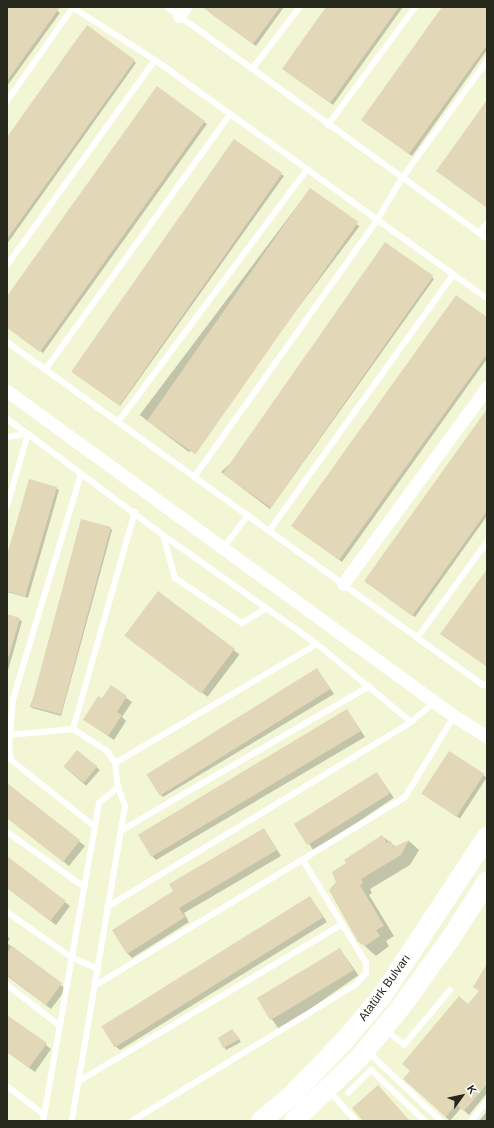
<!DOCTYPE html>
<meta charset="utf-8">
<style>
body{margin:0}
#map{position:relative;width:494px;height:1128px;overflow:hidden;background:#f3f6d5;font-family:Helvetica,sans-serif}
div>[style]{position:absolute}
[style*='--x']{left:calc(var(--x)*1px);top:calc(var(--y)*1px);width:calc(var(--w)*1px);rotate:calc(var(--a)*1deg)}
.shadow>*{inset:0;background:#0003;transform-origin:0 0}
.building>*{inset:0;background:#e2d8b7;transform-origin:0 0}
.lane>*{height:6px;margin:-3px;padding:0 3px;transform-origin:3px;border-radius:3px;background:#fff}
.street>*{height:13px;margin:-6.5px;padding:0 6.5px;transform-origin:6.5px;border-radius:6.5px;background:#fff}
.primary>*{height:20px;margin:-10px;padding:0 10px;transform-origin:10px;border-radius:10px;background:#fff}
span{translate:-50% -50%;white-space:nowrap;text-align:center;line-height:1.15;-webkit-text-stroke:3.5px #fff;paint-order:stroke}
.street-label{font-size:12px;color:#26281b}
.frame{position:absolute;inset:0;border:8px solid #26281b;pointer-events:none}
.north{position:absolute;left:442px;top:1076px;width:40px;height:40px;-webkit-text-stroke:3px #fff;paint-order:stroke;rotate:57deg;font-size:11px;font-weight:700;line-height:16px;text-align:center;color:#26281b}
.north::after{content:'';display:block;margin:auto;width:14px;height:18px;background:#26281b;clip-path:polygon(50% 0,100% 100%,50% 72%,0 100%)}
</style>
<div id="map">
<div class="shadow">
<i style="clip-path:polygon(7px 7px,53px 7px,60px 13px,7px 86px)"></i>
<i style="clip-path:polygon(209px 7px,284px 7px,256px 46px,209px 12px)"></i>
<i style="clip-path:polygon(328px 7px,403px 7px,333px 105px,286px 71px)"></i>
<i style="clip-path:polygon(443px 7px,487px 7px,487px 50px,412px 156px,364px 122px)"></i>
<i style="clip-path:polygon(134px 61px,136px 63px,7px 244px,7px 139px)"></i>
<i style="clip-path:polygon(157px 88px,207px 124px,43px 353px,7px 327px,7px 298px)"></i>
<i style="clip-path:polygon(281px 174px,284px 176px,120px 406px,73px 372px)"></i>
<i style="left:310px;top:189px;width:62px;height:283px;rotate:37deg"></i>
<i style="clip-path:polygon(432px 277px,434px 279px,270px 509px,221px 472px)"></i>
<i style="clip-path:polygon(487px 318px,487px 359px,342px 562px,295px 528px)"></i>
<i style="clip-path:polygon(487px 411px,487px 516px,415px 617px,367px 583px)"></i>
<i style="clip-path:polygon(56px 488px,59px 490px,28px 598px,7px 592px,7px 559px)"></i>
<i style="clip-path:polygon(110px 528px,112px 530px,61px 716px,32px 708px,30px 706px)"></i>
<i style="left:158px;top:593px;width:102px;height:53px;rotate:37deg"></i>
<i style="clip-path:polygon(7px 615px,22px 621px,7px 674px)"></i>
<i style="clip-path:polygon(317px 669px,334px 694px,163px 797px,158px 792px)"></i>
<i style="clip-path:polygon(111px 687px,132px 702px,122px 717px,126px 721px,114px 740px,85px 720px)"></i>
<i style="clip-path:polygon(347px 710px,365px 737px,156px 860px,151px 855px)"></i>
<i style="left:78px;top:751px;width:29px;height:21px;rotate:41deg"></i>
<i style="left:449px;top:753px;width:45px;height:49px;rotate:33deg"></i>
<i style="left:377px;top:773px;width:30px;height:96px;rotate:56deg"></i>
<i style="clip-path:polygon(7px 784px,85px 846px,69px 866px,7px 818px)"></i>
<i style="clip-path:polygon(264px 829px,281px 856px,184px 913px,189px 922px,132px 958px,127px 953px,174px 892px)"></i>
<i style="clip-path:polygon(382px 836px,396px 847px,409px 841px,419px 850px,410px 865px,370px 889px,372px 893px,369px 895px,394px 936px,386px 941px,389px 946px,376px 956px,359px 941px,337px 882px,347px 863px)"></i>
<i style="clip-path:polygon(7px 857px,70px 906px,56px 925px,7px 888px)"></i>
<i style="clip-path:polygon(310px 897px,327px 922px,120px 1050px,114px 1045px)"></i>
<i style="clip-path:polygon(7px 936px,10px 939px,7px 943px)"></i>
<i style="clip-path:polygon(7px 943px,66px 989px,51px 1009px,7px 976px)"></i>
<i style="left:340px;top:949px;width:32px;height:96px;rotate:55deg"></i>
<i style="clip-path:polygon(487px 966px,487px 1093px,469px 1115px,461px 1108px,450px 1121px,409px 1083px,480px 992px,474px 986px)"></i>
<i style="clip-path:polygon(7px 1016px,51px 1049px,35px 1072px,7px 1052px)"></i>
<i style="clip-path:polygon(235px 1033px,241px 1042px,226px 1050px,219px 1038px)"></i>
<i style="clip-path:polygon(487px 1111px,487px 1121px,479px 1121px)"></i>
</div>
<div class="building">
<i style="clip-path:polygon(7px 7px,60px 7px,7px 81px)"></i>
<i style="clip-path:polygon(202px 7px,280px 7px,253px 44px)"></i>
<i style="clip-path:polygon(326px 7px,399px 7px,330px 103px,282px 69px)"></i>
<i style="clip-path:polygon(442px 7px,487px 7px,487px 45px,409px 154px,361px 120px)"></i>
<i style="clip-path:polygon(87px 25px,135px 60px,7px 239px,7px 137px)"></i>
<i style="clip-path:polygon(157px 86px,205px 121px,40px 352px,7px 328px,7px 296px)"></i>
<i style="clip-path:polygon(487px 100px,487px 208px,436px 171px)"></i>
<i style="left:234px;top:139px;width:59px;height:284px;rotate:35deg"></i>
<i style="left:310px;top:188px;width:59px;height:284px;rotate:35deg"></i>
<i style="left:385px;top:242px;width:59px;height:283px;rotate:35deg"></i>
<i style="clip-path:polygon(456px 295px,487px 317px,487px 354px,339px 560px,291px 526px)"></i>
<i style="clip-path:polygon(487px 409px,487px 511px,412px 616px,364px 581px)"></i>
<i style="clip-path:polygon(29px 479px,57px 487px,25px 597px,7px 591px,7px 555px)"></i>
<i style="left:81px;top:519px;width:31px;height:194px;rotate:15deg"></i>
<i style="clip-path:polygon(487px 569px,487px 667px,440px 634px)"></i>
<i style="left:158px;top:591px;width:96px;height:56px;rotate:37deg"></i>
<i style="clip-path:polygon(7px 614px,20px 618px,9px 656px,7px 655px)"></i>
<i style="left:317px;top:668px;width:25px;height:201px;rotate:58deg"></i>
<i style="clip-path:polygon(111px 685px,127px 696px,117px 712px,122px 715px,108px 736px,83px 720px,98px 696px,102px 698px)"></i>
<i style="left:347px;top:709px;width:26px;height:244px;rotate:59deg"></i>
<i style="left:77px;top:750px;width:26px;height:21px;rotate:39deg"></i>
<i style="left:449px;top:751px;width:42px;height:51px;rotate:33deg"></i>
<i style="left:377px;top:772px;width:25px;height:98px;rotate:58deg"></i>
<i style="clip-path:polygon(7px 783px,80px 840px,63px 862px,7px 818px)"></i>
<i style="clip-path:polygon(264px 828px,277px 850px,179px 908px,185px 917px,127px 954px,112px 930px,173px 891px,169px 884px)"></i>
<i style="clip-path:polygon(382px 835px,387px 843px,390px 840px,394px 847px,409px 840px,401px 855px,361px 879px,363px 883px,360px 885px,384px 926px,376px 930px,380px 936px,365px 946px,358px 942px,329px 890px,336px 882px,332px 872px,346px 863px,344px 860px)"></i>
<i style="clip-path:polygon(7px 856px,66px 901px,50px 921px,7px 888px)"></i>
<i style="left:310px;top:896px;width:25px;height:246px;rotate:58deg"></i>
<i style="clip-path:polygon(12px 946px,62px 983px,46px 1005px,7px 975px,7px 953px)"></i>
<i style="left:340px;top:948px;width:26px;height:97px;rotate:59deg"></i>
<i style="clip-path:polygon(487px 964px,487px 1084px,464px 1111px,456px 1104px,446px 1117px,403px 1079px,410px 1071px,402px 1064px,459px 996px,468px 1004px,479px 991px,473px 987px)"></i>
<i style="clip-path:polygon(7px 1015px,47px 1043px,29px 1068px,7px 1052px)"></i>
<i style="clip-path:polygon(232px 1029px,240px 1039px,223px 1048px,218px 1038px)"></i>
<i style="clip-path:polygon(378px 1085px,410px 1121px,363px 1121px,352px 1108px)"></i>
</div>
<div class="lane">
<i style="--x:72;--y:7;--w:98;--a:32.6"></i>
<i style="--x:155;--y:60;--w:409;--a:35.7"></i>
<i style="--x:167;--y:7;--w:395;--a:35.9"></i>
<i style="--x:252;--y:69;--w:78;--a:-52.3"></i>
<i style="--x:7;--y:101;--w:115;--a:-54.9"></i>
<i style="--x:328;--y:125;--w:147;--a:-53.6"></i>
<i style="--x:479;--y:233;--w:13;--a:-51"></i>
<i style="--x:7;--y:265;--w:253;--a:-54.2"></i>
<i style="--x:7;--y:342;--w:587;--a:35.78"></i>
<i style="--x:483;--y:685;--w:4;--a:-14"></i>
<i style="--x:45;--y:370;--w:316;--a:-54.1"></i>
<i style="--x:7;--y:419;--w:26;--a:36"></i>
<i style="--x:28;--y:434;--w:75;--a:106.3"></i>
<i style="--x:118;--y:422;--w:316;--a:-53.2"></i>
<i style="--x:7;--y:437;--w:21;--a:-8"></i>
<i style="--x:28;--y:434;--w:169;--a:36.8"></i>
<i style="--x:163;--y:535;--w:189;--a:35.3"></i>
<i style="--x:317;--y:644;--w:122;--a:39.7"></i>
<i style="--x:81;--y:474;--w:235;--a:106.8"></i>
<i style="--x:13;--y:699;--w:48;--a:94.8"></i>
<i style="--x:9;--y:747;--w:13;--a:81"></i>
<i style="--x:11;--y:760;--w:106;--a:38.5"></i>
<i style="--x:194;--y:477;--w:315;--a:-54.5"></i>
<i style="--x:377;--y:220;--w:49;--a:-59.2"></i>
<i style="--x:402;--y:178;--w:145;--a:-54"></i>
<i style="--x:269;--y:531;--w:315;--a:-54.3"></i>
<i style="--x:163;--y:535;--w:45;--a:74.4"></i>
<i style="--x:175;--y:578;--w:81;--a:33.9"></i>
<i style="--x:242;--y:623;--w:29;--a:-31"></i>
<i style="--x:224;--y:547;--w:40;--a:-53"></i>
<i style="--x:417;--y:638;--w:119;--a:-53.9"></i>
<i style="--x:73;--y:729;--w:226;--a:-74.1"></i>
<i style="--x:9;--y:735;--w:64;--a:-5.4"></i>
<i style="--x:73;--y:729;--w:40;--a:32.9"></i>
<i style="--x:107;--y:751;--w:14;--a:56"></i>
<i style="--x:115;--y:763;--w:24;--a:83"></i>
<i style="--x:118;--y:787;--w:20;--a:70"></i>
<i style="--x:125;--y:806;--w:319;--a:99.6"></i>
<i style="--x:115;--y:763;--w:234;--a:-30.5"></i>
<i style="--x:122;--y:830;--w:286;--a:-30.2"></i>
<i style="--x:7;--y:832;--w:95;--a:35.5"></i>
<i style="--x:107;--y:907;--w:356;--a:-31.3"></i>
<i style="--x:411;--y:722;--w:31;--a:-40"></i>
<i style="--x:7;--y:912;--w:78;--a:35.1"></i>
<i style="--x:71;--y:957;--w:30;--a:24"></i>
<i style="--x:7;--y:985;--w:66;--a:37.6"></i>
<i style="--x:96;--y:985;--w:362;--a:-31.3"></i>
<i style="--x:405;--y:797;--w:95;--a:-58.8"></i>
<i style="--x:385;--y:1029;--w:25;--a:40"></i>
<i style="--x:404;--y:1045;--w:72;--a:-50.1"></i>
<i style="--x:367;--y:1051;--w:102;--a:43.4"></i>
<i style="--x:79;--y:1081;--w:306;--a:-30.8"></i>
<i style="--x:7;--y:1086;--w:47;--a:38.1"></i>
<i style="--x:329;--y:1091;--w:40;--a:48"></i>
<i style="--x:348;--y:1093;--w:33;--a:-45"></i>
<i style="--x:371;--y:1070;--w:74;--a:43.4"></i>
<i style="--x:43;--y:1121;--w:323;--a:-80"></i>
<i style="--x:99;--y:803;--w:25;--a:-40"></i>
<i style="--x:132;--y:1121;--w:261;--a:-31.4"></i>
<i style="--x:355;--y:985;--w:16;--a:-47"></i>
<i style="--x:366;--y:973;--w:10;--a:-90"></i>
<i style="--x:366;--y:963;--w:121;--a:-121.5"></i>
<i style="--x:471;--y:1121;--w:26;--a:-51"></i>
</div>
<div class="street">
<i style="--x:179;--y:16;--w:11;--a:-56"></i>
<i style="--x:7;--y:391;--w:553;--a:36.02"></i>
<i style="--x:454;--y:716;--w:39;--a:32"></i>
<i style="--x:343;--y:584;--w:244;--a:-53.8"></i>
</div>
<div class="primary">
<i style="--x:261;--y:1121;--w:40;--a:-40"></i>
<i style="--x:292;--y:1095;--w:76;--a:-46.1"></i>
<i style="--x:345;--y:1040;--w:57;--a:-49.9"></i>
<i style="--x:382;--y:996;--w:191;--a:-56.6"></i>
<i style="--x:294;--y:1121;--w:92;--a:-44.1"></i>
<i style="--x:360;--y:1057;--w:65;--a:-50.6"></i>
<i style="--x:401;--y:1007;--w:85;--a:-54.1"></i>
<i style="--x:451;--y:938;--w:67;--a:-57.7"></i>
</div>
<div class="street-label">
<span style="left:385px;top:988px;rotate:-54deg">Atatürk Bulvarı</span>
</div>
<div class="frame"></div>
<div class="north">K</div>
</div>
